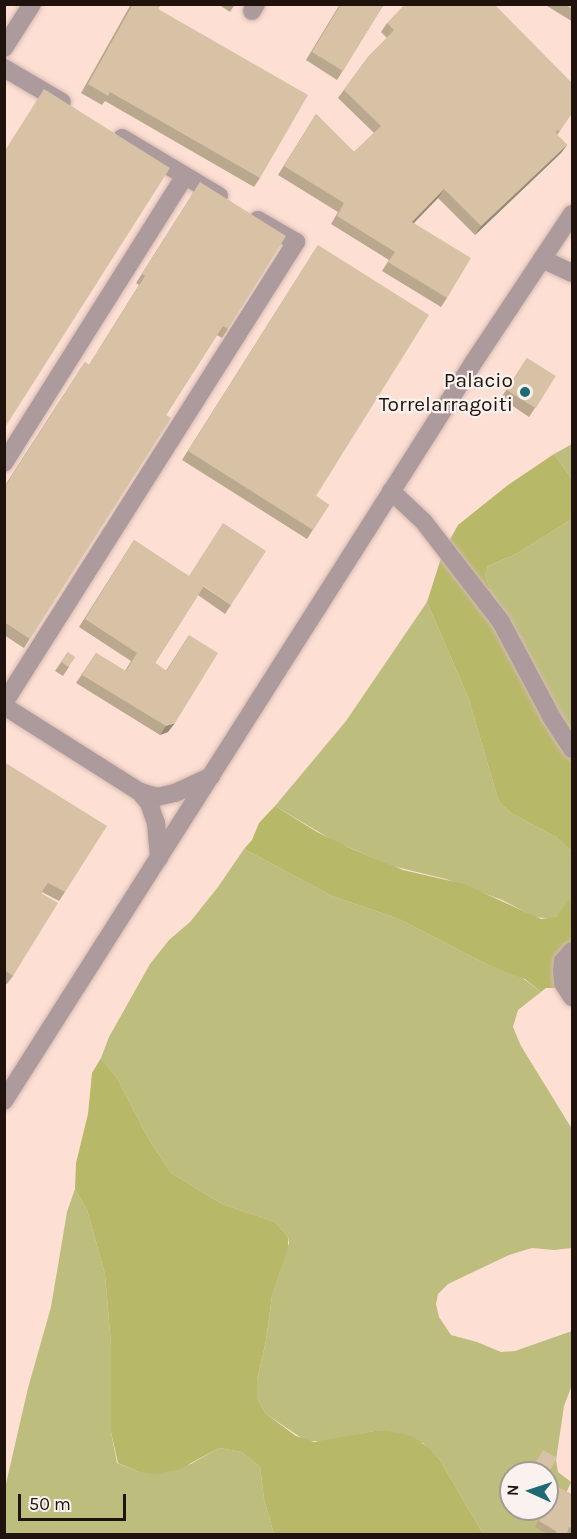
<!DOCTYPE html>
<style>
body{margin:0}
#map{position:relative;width:577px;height:1539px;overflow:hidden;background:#fddfd4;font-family:Karla,sans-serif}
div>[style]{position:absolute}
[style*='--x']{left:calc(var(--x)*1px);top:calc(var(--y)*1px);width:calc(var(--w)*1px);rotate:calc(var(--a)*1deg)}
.green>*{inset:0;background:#bdbe7d}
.forest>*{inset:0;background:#b8b869}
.roads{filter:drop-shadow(0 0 2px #d5bab0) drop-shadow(0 0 2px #d5bab0)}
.minor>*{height:18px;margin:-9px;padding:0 9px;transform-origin:9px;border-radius:9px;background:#ac9a9c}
.wall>*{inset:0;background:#b9a78e}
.shaded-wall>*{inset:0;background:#968874}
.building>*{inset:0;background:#d7c2a5;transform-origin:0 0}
.dots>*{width:16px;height:16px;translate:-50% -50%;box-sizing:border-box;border:3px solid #faf2ef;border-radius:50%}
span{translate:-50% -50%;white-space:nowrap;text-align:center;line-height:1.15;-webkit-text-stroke:4.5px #faf2ef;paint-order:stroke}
.poi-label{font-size:21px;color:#20130e}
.right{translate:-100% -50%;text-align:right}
.frame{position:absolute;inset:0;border:6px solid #20130e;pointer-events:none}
.north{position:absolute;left:499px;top:1461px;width:60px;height:60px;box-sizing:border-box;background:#faf2ef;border:2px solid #a39995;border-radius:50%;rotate:273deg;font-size:16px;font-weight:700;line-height:24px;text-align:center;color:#20130e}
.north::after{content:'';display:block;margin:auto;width:21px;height:27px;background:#1e6973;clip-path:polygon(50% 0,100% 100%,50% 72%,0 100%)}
.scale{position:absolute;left:18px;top:1494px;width:108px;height:27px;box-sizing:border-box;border:3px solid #20130e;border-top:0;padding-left:8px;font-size:18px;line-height:21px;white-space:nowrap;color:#20130e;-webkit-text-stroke:4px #faf2ef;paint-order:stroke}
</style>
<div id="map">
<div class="green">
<i style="clip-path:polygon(572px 444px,572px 479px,554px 454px)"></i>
<i style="clip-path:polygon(572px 519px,572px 737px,501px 612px,485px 576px,488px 566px,516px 554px)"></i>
<i style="clip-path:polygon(427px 602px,468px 697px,499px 802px,511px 813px,556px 837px,572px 852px,572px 896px,561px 913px,553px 919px,535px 917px,502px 900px,446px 879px,392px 866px,334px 841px,275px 806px,346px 721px)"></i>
<i style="clip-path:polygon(evenodd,244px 849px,332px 896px,399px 919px,488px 965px,520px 976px,541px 992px,518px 1010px,513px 1027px,521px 1046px,572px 1129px,572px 1248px,554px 1250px,532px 1248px,509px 1255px,448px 1284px,438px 1294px,436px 1304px,439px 1317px,451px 1335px,477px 1342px,501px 1352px,515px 1351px,572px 1331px,572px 1385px,564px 1406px,556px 1460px,558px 1472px,571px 1482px,548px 1534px,483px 1534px,440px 1460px,423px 1443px,374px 1431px,324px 1441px,306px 1441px,266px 1414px,257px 1398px,257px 1380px,266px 1341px,272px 1296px,289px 1243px,288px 1237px,275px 1222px,222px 1204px,171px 1173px,148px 1138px,117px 1078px,101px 1058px,109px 1037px,150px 964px,169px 940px,190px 922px,218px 887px,244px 849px,511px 1473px,547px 1473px,547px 1509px,511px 1509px,511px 1473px)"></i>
<i style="clip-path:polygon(75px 1189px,87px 1210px,105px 1274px,111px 1345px,111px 1432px,117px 1463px,139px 1472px,191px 1464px,219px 1448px,242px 1452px,260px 1467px,264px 1499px,274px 1534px,5px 1534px,5px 1488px,28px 1388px,51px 1307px,67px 1212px)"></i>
</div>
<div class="forest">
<i style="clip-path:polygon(554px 454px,572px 479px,572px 519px,516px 554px,488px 566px,485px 576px,501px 612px,572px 737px,572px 852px,556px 837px,511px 813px,499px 802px,468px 697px,427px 602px,443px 552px,458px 525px,508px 485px)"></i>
<i style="clip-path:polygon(275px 806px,317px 832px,352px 849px,403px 870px,464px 884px,541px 919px,556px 917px,572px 896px,572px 1000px,558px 988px,546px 988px,541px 992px,525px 979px,488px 965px,399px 919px,332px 896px,244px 849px,252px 840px,259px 823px)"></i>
<i style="clip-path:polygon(101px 1058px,117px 1078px,148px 1138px,171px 1173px,222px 1204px,275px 1222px,288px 1237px,288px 1248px,272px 1296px,266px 1341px,257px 1380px,257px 1398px,266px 1414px,296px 1436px,314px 1442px,374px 1431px,388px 1431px,412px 1436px,429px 1448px,440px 1460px,483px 1534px,274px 1534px,264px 1499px,260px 1467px,242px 1452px,219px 1448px,180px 1469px,156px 1474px,139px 1472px,118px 1463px,111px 1432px,111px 1345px,105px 1274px,87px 1210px,75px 1189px,76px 1163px,88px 1114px,92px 1073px)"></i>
</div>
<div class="roads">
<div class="minor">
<i style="--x:252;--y:11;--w:8;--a:-60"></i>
<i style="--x:4;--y:48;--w:52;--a:-57.5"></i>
<i style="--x:4;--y:68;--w:67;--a:30.4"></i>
<i style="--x:122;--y:138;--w:113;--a:30.9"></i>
<i style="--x:542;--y:259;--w:33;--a:25"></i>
<i style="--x:4;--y:463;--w:339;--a:-57.8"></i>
<i style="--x:391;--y:491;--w:45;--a:43.2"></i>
<i style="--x:424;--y:522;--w:126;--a:52.4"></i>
<i style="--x:501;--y:622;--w:109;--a:62"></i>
<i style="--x:552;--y:718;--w:37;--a:57"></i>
<i style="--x:4;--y:703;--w:546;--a:-57.65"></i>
<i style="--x:296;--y:242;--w:44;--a:-149.9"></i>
<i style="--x:4;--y:706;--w:161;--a:32.3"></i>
<i style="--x:140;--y:792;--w:18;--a:16"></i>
<i style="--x:157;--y:797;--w:18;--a:-13"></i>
<i style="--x:175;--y:793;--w:40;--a:-25"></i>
<i style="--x:140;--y:792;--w:14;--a:51"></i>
<i style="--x:149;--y:803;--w:21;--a:71"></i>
<i style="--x:156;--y:823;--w:35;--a:85"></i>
<i style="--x:572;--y:951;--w:13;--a:132"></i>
<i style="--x:563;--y:961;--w:10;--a:96"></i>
<i style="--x:562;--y:971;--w:12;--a:85"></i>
<i style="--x:563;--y:983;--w:17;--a:57"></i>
<i style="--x:4;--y:1101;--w:874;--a:-57.56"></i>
<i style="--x:473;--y:363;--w:179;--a:-56.4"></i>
</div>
</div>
<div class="wall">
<i style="clip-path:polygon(131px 4px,161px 4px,158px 9px,260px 178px,254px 187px,105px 101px,102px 105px,81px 93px)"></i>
<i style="clip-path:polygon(218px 4px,235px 4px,230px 12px)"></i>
<i style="clip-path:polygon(340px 4px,384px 4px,337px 80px,306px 60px)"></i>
<i style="clip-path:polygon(544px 4px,573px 4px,573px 22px)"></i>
<i style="clip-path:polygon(387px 23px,560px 131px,557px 135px,567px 145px,561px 153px,475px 235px,438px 198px,414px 223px,447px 298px,441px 307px,382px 271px,389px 260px,331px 224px,338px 212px,278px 175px,316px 114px,354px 152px,374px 133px,338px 98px,368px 57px,387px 38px,381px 32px)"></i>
<i style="clip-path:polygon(200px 182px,228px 329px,222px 338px,217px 335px,166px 415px,24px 648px,4px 635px,4px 487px,79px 371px,85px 362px,89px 365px,139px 285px,136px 283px)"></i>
<i style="clip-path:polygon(318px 245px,316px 496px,329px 505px,307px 539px,182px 460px)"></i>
<i style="clip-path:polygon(527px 358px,535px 408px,529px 417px,501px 398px)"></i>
<i style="clip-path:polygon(134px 540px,188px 576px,231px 605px,225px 614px,198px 595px,155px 663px,166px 671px,189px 635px,168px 732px,160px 735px,76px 683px,96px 653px,125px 671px,131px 661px,79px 627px)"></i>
<i style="clip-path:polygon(68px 652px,69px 667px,63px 676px,55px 671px)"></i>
<i style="clip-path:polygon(4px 762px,65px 892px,59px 901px,42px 892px,13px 976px,7px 984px,4px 983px)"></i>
<i style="clip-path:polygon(541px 1453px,549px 1473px,547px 1476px,547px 1473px,541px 1473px,533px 1469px)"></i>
<i style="clip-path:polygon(558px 1487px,573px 1495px,573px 1534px,547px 1534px,535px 1527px,545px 1509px,547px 1509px,547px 1506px)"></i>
</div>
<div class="shaded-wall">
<i style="clip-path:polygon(567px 145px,561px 153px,475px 235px,481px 226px)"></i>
<i style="clip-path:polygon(444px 189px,438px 198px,406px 231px,412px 222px)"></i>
<i style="clip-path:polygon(175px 723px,168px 732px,160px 735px,166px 726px)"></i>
</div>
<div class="building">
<i style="clip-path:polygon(133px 4px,161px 4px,158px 9px,308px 95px,260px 178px,110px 92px,108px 96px,88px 84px)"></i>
<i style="clip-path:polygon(341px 4px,384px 4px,343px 71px,312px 52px)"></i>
<i style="clip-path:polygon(405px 4px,494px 4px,573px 84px,573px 112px,560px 131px,557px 130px,556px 133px,567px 145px,481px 226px,444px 189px,412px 222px,471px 258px,447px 298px,388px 262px,395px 252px,337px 216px,344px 203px,284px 166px,316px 114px,354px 152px,381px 126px,344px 90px,368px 57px,394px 30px,387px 23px)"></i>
<i style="clip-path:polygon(564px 4px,573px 4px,573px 10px)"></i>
<i style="clip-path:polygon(44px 89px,170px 168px,4px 429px,4px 152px)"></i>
<i style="clip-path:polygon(200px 182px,286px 236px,228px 329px,223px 326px,166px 415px,171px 418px,30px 639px,4px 622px,4px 488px,85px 362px,89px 365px,145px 276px,142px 274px)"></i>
<i style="clip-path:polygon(318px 245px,429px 315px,316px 496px,329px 505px,313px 530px,188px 451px)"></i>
<i style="left:527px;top:358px;width:34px;height:38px;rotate:32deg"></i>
<i style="clip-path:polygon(223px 523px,266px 551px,231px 605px,204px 586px,155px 663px,167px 671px,189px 635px,218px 653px,175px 723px,166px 726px,82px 675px,96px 653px,126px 671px,137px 653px,85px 619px,134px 540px,189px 576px)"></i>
<i style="left:68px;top:652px;width:9px;height:12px;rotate:36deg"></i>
<i style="clip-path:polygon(4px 762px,107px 826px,65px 892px,48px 883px,41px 893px,58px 903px,13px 976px,4px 970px)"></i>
<i style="left:543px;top:1450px;width:16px;height:18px;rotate:30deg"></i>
<i style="clip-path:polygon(558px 1487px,573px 1495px,573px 1529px,569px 1527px,567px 1534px,556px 1534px,556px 1531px,539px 1521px,546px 1509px,547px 1509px,547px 1507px)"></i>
</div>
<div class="dots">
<i style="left:525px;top:392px;background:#1e6973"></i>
</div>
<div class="poi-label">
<span class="right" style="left:513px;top:392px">Palacio<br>Torrelarragoiti</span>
</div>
<div class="frame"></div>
<div class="north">N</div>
<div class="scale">50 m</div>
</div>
